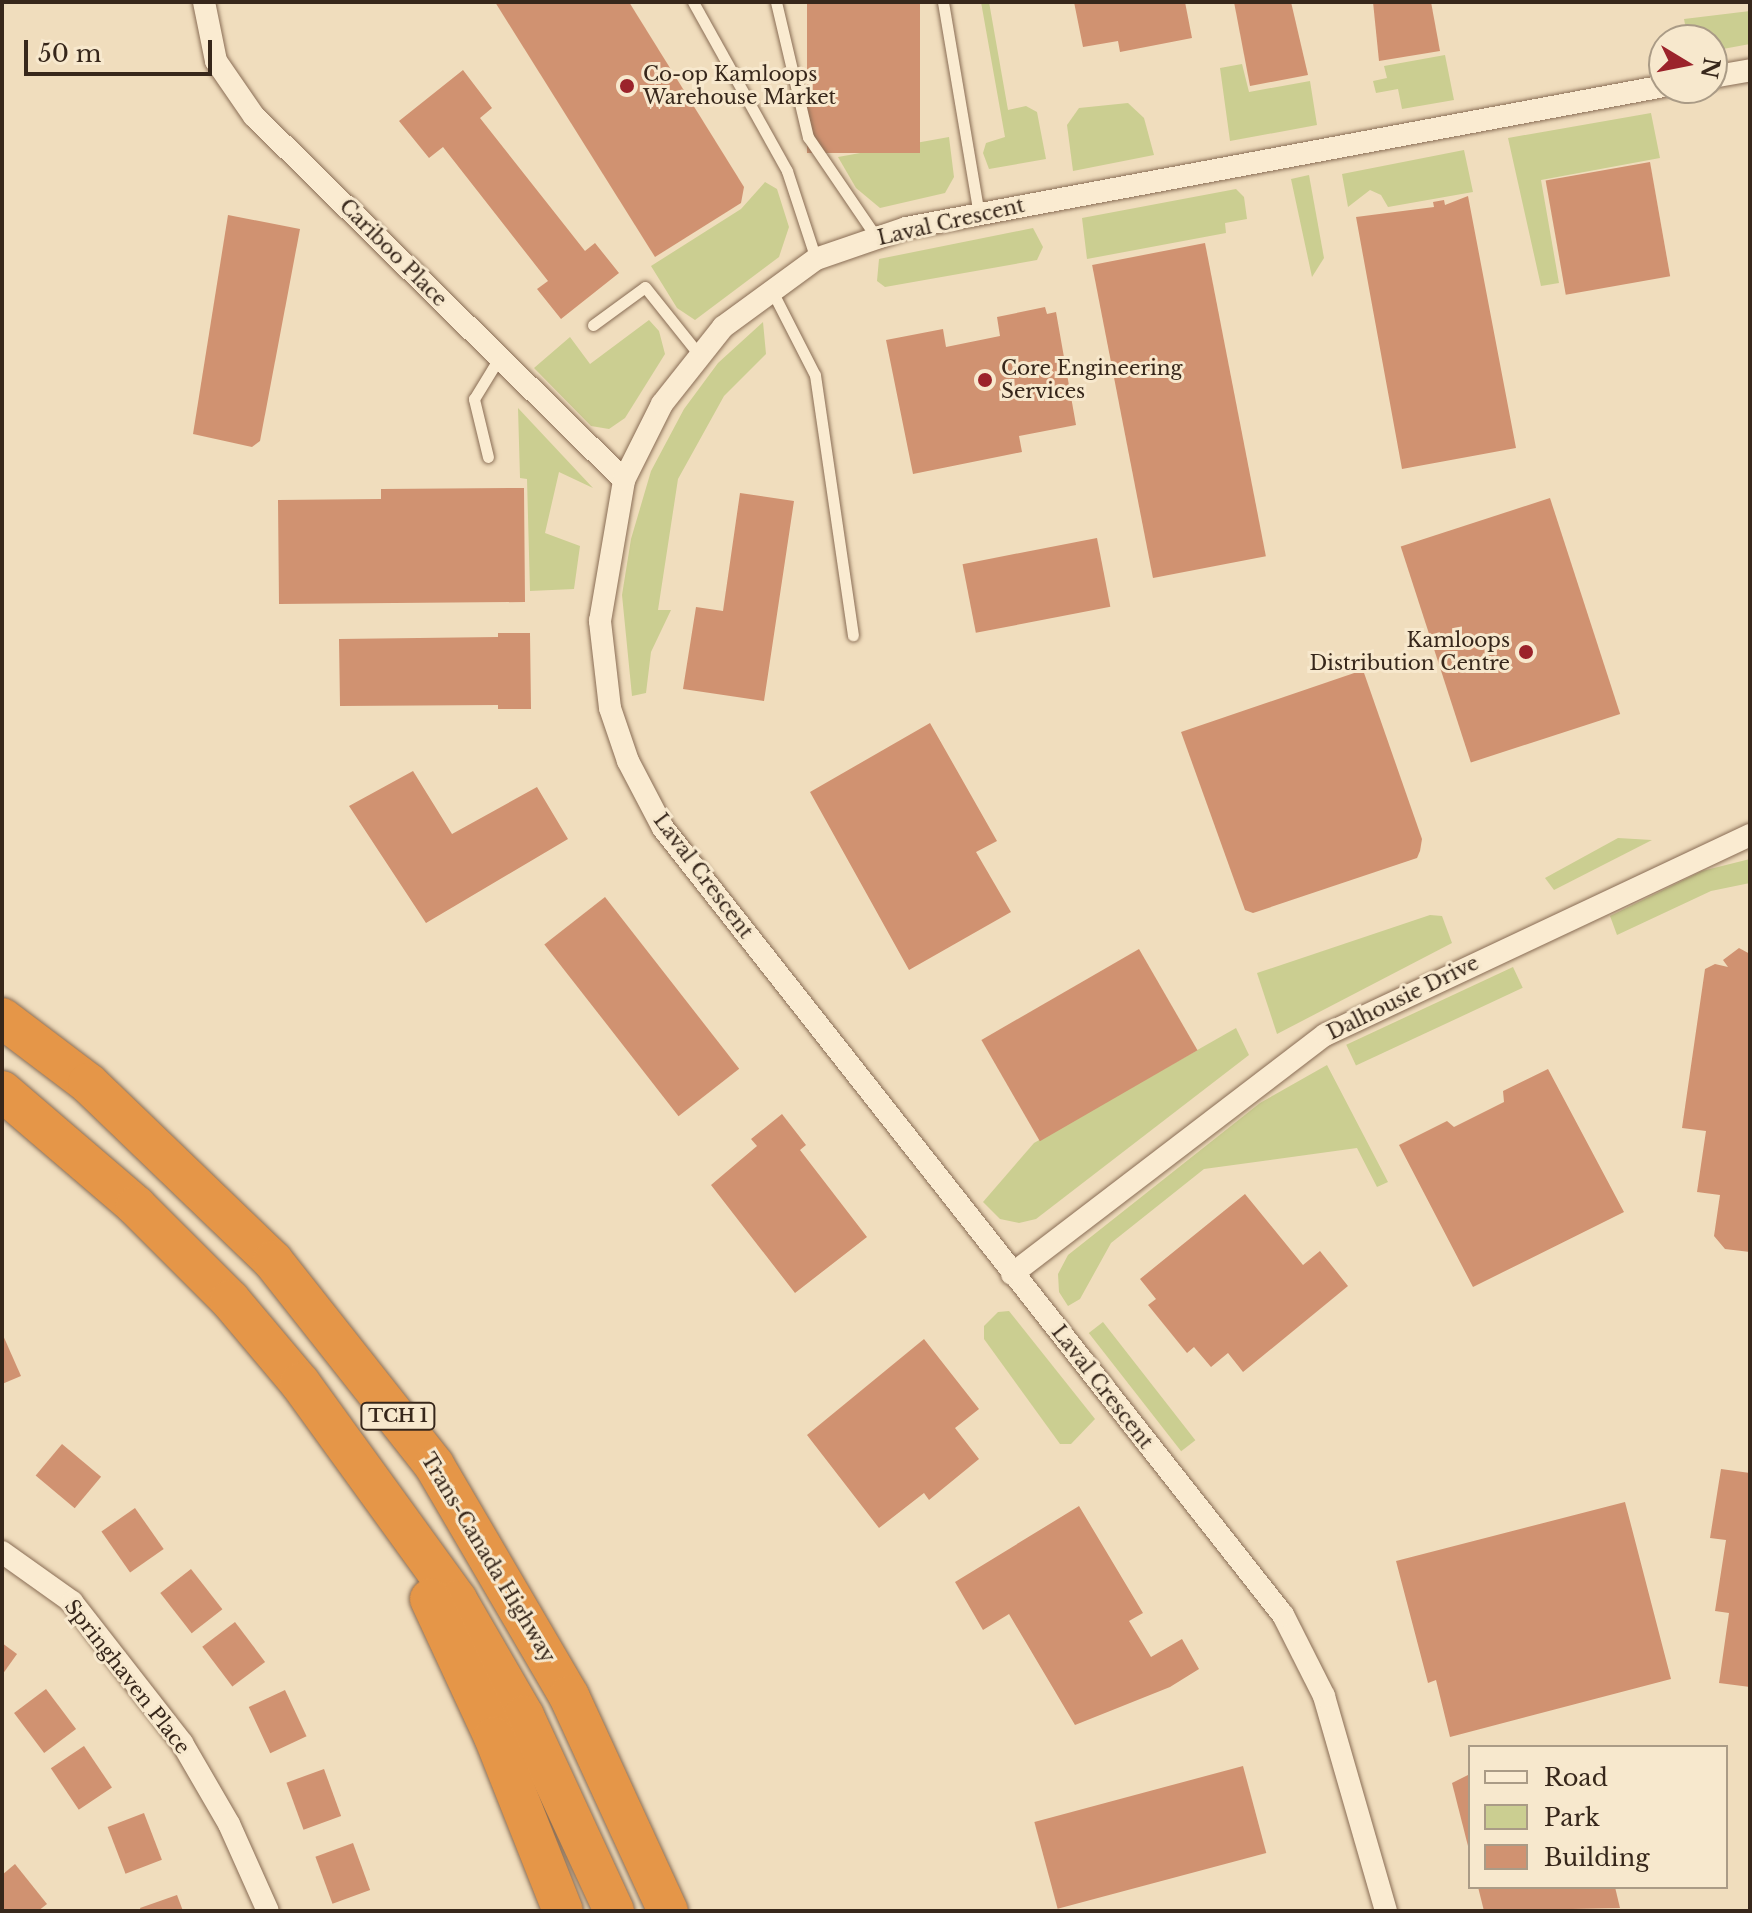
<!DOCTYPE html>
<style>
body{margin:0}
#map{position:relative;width:1752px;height:1913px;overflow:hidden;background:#f0ddbd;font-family:"Libre Baskerville",serif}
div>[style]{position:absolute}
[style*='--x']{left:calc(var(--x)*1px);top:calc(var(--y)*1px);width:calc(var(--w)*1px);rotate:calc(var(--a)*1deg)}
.green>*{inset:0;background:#cbce91;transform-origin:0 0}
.building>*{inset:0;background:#d09271;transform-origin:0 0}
.roads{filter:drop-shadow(0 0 2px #896d55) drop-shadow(0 0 2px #896d55)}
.service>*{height:11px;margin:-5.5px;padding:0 5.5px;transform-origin:5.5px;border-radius:5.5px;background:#faebd1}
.minor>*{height:22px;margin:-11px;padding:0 11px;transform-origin:11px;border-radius:11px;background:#faebd1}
.motorway>*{height:40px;margin:-20px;padding:0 20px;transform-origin:20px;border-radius:20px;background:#e59648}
.dots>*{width:22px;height:22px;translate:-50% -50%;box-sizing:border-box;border:4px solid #f7e8cd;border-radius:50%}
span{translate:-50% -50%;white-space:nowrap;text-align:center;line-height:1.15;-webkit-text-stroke:6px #f7e8cd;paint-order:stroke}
.shield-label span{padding:2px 6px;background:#f7e8cd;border:2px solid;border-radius:6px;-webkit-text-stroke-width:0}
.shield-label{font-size:18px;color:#37271b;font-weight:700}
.poi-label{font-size:20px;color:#37271b}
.left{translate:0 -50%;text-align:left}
.right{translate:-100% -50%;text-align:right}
.street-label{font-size:20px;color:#37271b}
.frame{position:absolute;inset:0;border:4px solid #37271b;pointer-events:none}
.legend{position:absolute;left:1468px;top:1745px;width:260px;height:144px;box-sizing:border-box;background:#f7e8cd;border:2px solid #aa9b86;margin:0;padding:10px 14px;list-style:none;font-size:24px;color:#37271b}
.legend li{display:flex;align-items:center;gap:16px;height:40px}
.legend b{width:40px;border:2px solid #aa9b86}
.north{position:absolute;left:1648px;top:24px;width:80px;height:80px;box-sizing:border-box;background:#f7e8cd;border:2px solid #aa9b86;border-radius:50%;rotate:100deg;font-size:22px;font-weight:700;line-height:32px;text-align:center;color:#37271b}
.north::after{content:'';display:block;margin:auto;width:28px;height:36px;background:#9b232b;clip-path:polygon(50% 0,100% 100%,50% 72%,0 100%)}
.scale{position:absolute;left:24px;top:40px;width:188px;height:36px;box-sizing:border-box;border:4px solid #37271b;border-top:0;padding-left:10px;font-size:24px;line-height:28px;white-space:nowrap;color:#37271b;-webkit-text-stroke:6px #f7e8cd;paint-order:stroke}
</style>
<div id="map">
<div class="green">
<i style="clip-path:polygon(981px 2px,989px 2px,1008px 110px,1026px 106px,1037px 112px,1046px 159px,989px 169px,983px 153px,986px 143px,1005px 137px)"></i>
<i style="clip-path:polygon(1750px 11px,1750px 44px,1712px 51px,1712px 40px,1688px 40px,1684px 19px)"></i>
<i style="clip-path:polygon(1445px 55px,1454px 100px,1402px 109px,1398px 89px,1376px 93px,1373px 81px,1387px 78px,1384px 66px)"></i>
<i style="clip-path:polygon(1242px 64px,1249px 92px,1310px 81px,1317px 125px,1230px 141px,1220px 68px)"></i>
<i style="clip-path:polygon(1128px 103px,1144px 118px,1154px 155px,1073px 171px,1067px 125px,1079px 108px)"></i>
<i style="clip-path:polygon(1651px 113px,1660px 158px,1541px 180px,1559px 283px,1541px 286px,1508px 138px)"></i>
<i style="clip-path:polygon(949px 137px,954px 177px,945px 193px,880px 208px,856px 188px,838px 157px)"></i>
<i style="clip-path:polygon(1464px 150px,1473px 192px,1388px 207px,1381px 195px,1370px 190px,1348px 207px,1342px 174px)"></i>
<i style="clip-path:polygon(1309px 175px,1324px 258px,1312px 277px,1291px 179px)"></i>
<i style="clip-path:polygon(765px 182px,777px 189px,789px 227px,779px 257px,695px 320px,677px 308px,651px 266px,741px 209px)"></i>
<i style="clip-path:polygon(1236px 189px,1244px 197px,1247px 219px,1225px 223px,1226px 233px,1087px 259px,1082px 218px)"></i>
<i style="clip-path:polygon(1033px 228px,1043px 247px,1037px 260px,885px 287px,877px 281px,879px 259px)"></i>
<i style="clip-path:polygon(649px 320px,659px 331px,665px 354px,625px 418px,609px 429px,591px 426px,534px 368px,570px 337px,590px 364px)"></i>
<i style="clip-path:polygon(763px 322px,766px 354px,724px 396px,678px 479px,658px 610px,671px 610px,651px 652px,646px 693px,632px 696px,622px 595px,631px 539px,651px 471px,684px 409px,718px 363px)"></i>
<i style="clip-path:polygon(518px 408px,593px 488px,559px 472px,545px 533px,580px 546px,574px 589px,530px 591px,527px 479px,520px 478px)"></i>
<i style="clip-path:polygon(1618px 838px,1652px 840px,1554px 890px,1545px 878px)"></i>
<i style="clip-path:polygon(1750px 859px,1750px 883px,1711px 891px,1617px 935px,1610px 916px,1702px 871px)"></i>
<i style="clip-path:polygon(1430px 915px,1442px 916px,1452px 943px,1277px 1034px,1257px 973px)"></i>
<i style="left:1513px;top:967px;width:23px;height:184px;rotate:65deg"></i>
<i style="clip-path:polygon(1236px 1028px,1249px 1055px,1036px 1219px,1019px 1223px,1000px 1219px,983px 1202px,1034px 1143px)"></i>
<i style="clip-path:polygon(1327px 1065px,1388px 1182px,1377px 1187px,1357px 1148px,1204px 1169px,1111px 1243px,1080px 1299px,1068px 1306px,1059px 1292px,1058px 1274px,1068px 1255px,1260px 1103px)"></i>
<i style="clip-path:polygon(1009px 1311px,1095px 1419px,1071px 1444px,1060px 1444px,984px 1339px,984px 1326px,998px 1312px)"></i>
<i style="left:1103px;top:1322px;width:150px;height:18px;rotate:52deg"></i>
</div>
<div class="building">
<i style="clip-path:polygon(495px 2px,629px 2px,744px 187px,741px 203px,655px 257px)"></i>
<i style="left:807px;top:2px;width:113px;height:151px"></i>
<i style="clip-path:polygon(1074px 2px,1185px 2px,1192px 38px,1120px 52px,1118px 41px,1083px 47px)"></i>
<i style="clip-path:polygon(1234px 2px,1291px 2px,1308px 75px,1250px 86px)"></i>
<i style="clip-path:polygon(1373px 2px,1431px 2px,1440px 51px,1379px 61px)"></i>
<i style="clip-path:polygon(463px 70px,492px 108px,480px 118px,585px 251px,595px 243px,619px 273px,561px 319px,537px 289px,548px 281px,443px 147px,429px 158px,399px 121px)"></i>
<i style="left:1650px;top:162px;width:116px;height:106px;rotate:80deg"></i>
<i style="clip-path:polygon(1468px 196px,1516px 448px,1402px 469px,1356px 217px,1434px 207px,1433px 202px,1444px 200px,1445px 205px)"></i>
<i style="clip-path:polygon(228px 215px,300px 229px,260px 441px,252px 447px,193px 434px)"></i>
<i style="left:1205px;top:243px;width:319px;height:115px;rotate:79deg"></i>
<i style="clip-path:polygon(1045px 307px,1047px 314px,1056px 312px,1076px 425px,1019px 436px,1022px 452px,913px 474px,886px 340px,943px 329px,946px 347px,1000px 336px,997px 317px)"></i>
<i style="clip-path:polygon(524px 488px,525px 602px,279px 604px,278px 500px,381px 499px,381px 489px)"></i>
<i style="clip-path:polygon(740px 493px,794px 501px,764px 701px,683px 689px,696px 607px,723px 611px)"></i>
<i style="left:1550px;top:498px;width:227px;height:157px;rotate:72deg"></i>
<i style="left:1097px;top:538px;width:70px;height:137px;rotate:79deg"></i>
<i style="clip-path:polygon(498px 633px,530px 633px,531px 709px,498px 709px,498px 705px,340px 706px,339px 639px,498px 637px)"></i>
<i style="clip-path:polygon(1363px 670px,1422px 839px,1420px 851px,1417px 858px,1253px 913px,1245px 910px,1181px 732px)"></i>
<i style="clip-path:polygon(930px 723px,997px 841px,976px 852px,1011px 912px,909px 970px,810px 792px)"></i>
<i style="clip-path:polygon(413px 771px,452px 834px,537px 787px,568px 839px,426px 923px,349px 806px)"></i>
<i style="left:605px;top:897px;width:218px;height:77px;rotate:52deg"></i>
<i style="clip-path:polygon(1739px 948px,1750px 954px,1750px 1252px,1725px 1249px,1714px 1236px,1720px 1195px,1697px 1192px,1706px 1131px,1682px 1128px,1705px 969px,1715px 964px,1728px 967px,1723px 960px)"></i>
<i style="left:1139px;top:949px;width:117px;height:182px;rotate:60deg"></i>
<i style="clip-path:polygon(1548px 1069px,1624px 1212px,1473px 1287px,1399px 1145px,1447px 1121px,1454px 1127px,1504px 1102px,1503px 1091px)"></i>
<i style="clip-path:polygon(782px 1114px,806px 1145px,800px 1150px,867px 1237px,795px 1293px,711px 1185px,757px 1146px,751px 1139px)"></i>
<i style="clip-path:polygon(1245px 1194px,1303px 1265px,1320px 1251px,1348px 1286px,1243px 1372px,1228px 1353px,1211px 1367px,1194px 1347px,1187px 1353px,1148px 1305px,1156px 1299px,1140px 1279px)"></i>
<i style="clip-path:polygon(2px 1333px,21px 1376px,2px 1384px)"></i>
<i style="clip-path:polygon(924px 1339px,979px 1409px,955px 1428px,979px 1459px,929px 1500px,924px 1493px,879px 1528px,807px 1435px)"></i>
<i style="left:62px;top:1444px;width:51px;height:41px;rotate:40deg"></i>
<i style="clip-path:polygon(1721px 1469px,1750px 1473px,1750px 1687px,1719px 1683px,1729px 1613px,1715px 1611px,1726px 1540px,1710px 1538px)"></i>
<i style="clip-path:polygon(1625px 1502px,1671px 1679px,1450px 1737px,1436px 1680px,1428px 1683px,1396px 1561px)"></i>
<i style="clip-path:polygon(1079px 1506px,1143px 1613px,1129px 1621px,1151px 1657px,1182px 1639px,1199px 1669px,1170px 1687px,1075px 1725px,1009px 1614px,983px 1630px,955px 1582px)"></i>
<i style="left:135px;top:1508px;width:50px;height:41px;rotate:55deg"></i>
<i style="left:191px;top:1569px;width:51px;height:39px;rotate:52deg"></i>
<i style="left:235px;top:1622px;width:50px;height:41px;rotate:53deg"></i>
<i style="clip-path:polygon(2px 1643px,17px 1654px,2px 1675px)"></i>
<i style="left:46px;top:1689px;width:50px;height:40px;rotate:53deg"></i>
<i style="left:285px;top:1690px;width:51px;height:40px;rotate:65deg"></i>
<i style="left:84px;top:1746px;width:50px;height:40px;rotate:56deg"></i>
<i style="left:1243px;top:1766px;width:90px;height:216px;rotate:75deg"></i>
<i style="left:324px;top:1769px;width:50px;height:40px;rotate:70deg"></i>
<i style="clip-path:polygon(1470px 1774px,1470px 1850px,1469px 1850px,1452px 1783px)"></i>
<i style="left:144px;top:1813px;width:50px;height:39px;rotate:69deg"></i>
<i style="left:353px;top:1843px;width:50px;height:40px;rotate:70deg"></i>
<i style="clip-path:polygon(15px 1864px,47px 1904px,38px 1911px,2px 1911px,2px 1875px)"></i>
<i style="clip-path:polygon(1478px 1887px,1615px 1887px,1620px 1908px,1484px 1911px)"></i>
<i style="clip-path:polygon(177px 1895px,183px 1911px,141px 1911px,140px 1908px)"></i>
</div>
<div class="roads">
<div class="service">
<i style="--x:693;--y:2;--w:193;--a:60.9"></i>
<i style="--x:787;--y:171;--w:93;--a:71.8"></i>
<i style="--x:776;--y:2;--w:139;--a:76.7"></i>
<i style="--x:808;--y:137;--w:122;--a:55.7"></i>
<i style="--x:943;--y:2;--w:215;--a:80.4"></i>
<i style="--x:772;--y:291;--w:94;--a:62.9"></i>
<i style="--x:815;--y:375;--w:263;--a:81.7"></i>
<i style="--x:593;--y:325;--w:64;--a:-36.2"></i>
<i style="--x:645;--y:287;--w:88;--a:51.4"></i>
<i style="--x:488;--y:457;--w:60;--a:-103.6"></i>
<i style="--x:474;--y:399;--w:48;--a:-58.6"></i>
</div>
<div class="minor">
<i style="--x:204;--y:2;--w:60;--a:78.5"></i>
<i style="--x:216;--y:61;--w:67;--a:55.4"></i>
<i style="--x:254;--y:116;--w:519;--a:44.53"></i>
<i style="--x:1712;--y:77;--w:39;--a:-10"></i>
<i style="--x:1012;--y:1274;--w:394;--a:-37.4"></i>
<i style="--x:1325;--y:1035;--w:470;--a:-25.2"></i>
<i style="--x:2;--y:1552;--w:86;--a:35.5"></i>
<i style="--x:72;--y:1602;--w:179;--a:52"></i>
<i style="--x:182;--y:1743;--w:94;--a:59.9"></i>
<i style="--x:229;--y:1824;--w:95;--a:65.9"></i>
<i style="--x:1386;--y:1911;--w:224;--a:-106.1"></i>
<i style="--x:1324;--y:1696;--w:91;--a:-116.8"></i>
<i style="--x:1283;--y:1615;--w:1002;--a:-128.23"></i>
<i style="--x:663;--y:828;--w:76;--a:-117.6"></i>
<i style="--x:628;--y:761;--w:56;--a:-108.8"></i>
<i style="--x:610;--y:708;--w:88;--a:-96.6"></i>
<i style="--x:600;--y:621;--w:143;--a:-80.3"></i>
<i style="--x:624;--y:480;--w:85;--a:-63.4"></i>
<i style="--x:662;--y:404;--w:98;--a:-51.6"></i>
<i style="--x:723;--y:327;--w:115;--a:-36.2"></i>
<i style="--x:816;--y:259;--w:95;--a:-19"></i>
<i style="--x:906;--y:228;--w:771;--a:-10.61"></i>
</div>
<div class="motorway">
<i style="--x:2;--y:1018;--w:108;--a:37.1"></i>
<i style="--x:88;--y:1083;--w:257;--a:43.9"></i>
<i style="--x:273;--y:1261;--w:260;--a:51.7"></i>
<i style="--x:434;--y:1465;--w:268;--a:59.7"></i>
<i style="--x:569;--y:1696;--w:237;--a:65.3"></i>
<i style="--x:2;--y:1091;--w:177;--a:40.6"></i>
<i style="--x:136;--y:1206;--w:133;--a:45"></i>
<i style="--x:230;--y:1300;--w:109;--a:49.9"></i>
<i style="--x:300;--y:1383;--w:268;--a:54.1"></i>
<i style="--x:457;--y:1600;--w:134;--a:60"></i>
<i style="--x:524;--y:1716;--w:215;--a:65.2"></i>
<i style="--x:430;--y:1599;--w:152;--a:65.1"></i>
<i style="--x:494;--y:1737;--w:187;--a:68.4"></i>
</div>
</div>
<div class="dots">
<i style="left:627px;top:86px;background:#9b232b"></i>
<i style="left:985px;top:380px;background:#9b232b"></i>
<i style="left:1526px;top:652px;background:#9b232b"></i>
</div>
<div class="shield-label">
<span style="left:398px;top:1416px">TCH 1</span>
</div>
<div class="poi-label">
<span class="left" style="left:643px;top:86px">Co-op Kamloops<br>Warehouse Market</span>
<span class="left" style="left:1001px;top:380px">Core Engineering<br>Services</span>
<span class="right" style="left:1510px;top:652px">Kamloops<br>Distribution Centre</span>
</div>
<div class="street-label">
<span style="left:951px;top:222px;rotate:-13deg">Laval Crescent</span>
<span style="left:393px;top:253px;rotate:45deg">Cariboo Place</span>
<span style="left:703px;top:876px;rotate:53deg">Laval Crescent</span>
<span style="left:1403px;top:998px;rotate:-26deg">Dalhousie Drive</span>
<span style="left:1102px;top:1387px;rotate:52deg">Laval Crescent</span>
<span style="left:488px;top:1558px;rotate:59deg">Trans-Canada Highway</span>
<span style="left:127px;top:1677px;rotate:52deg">Springhaven Place</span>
</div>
<div class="frame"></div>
<ul class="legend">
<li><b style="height:10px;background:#faebd1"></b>Road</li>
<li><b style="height:22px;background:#cbce91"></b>Park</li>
<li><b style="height:22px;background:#d09271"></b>Building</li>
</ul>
<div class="north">N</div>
<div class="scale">50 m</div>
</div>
